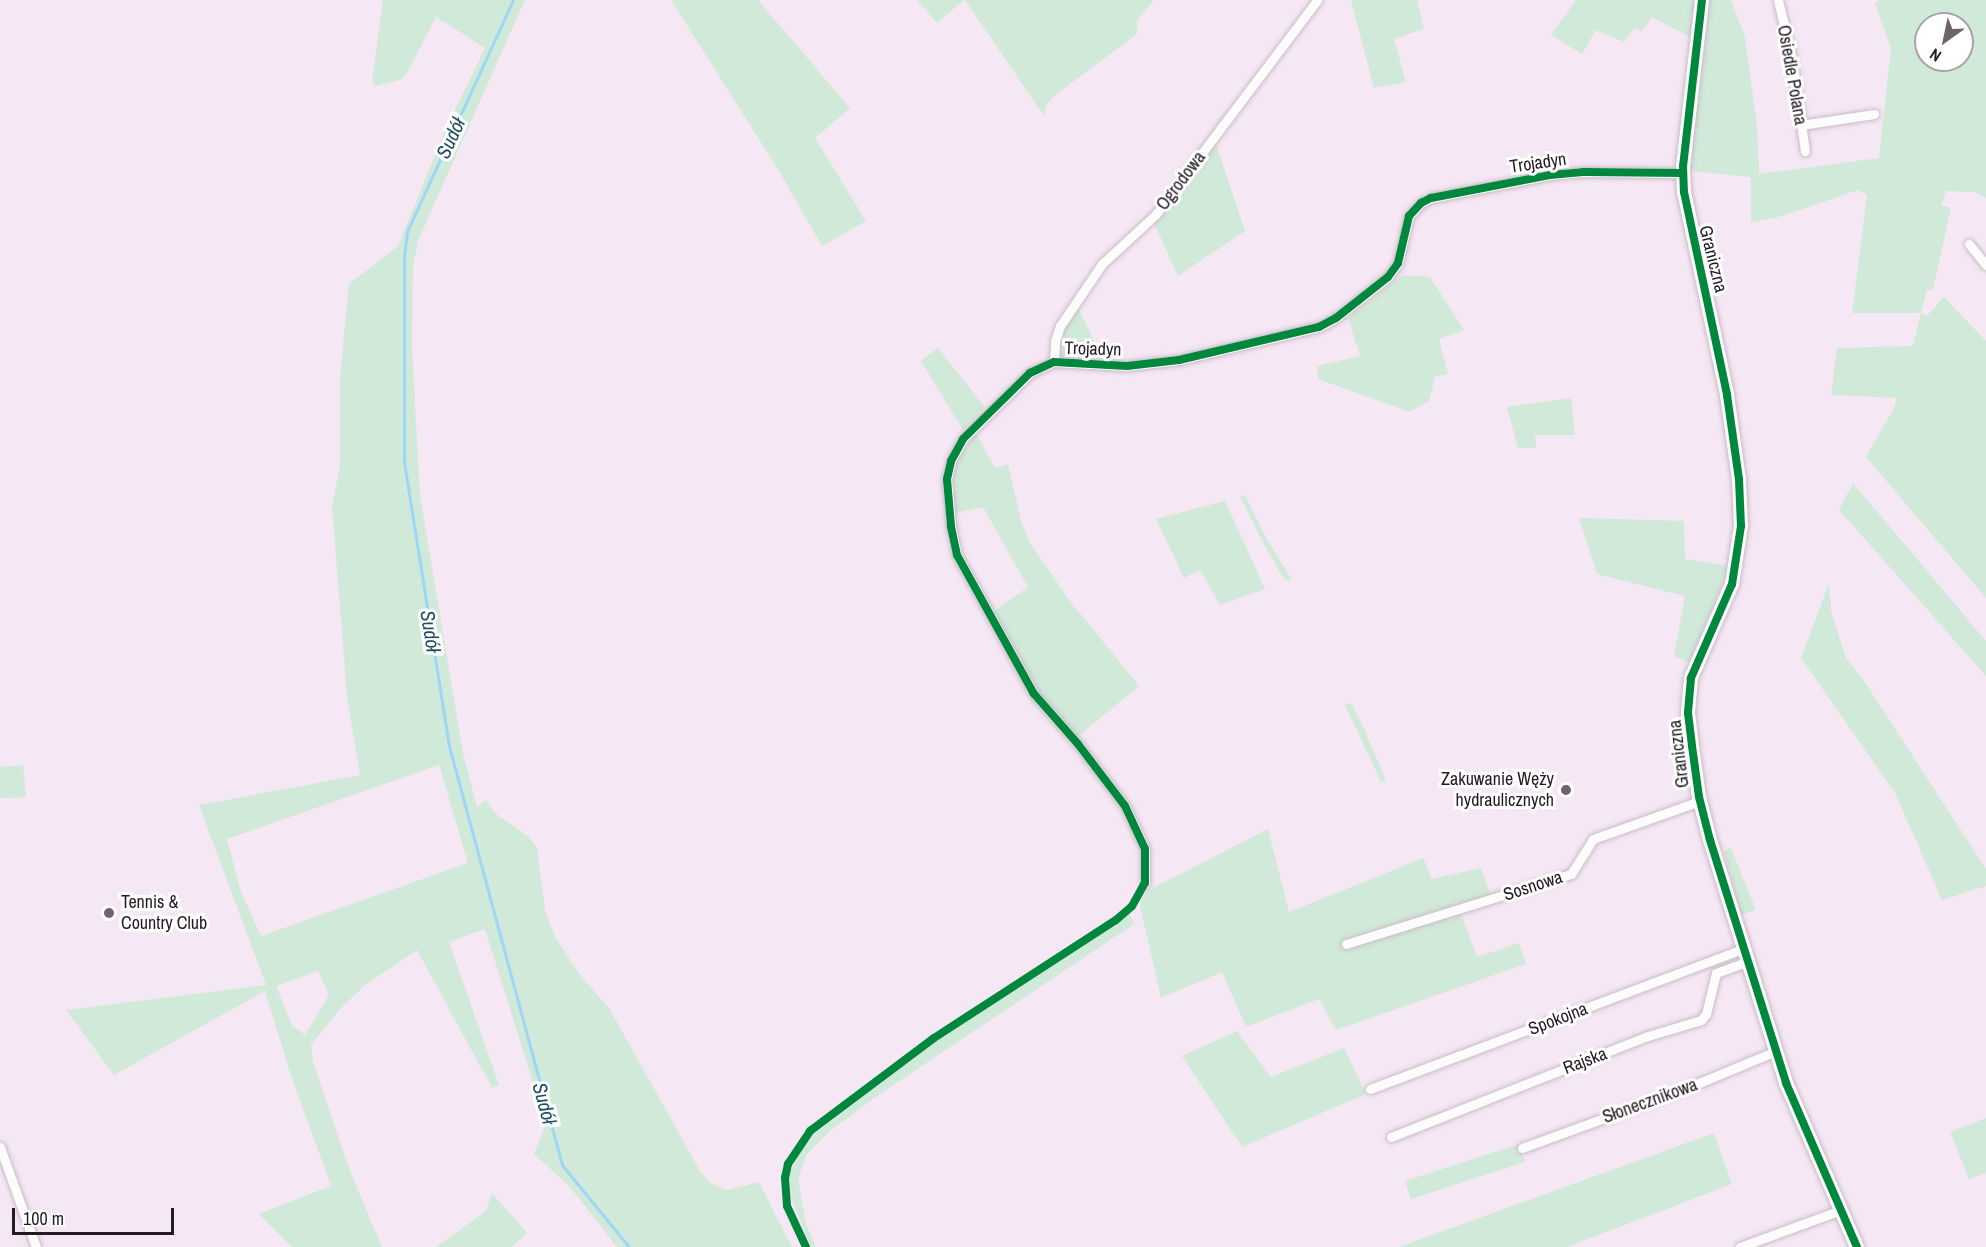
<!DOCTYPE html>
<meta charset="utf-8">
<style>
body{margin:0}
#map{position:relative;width:1986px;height:1247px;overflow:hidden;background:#f6e7f4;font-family:"Archivo Narrow",sans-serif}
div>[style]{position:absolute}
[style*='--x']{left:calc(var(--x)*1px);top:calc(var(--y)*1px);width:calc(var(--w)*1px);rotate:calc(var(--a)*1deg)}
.green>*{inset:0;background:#d1e9d8;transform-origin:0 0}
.stream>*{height:3px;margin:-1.5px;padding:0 1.5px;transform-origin:1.5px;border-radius:1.5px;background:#9ed6f6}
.roads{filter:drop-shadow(0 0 2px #c8bdc7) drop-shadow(0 0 2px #c8bdc7)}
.street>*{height:9px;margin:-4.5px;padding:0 4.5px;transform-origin:4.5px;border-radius:4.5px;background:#fefbfd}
.secondary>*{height:14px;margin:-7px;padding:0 7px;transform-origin:7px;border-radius:7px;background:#fefbfd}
.cycleway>*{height:8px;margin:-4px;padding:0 4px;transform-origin:4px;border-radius:4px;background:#00873e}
.dots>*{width:16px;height:16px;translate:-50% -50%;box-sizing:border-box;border:3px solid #fff;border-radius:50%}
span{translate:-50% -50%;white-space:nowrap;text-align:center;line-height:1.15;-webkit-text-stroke:6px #fff;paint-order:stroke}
.street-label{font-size:18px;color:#241a23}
.poi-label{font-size:18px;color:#241a23}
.right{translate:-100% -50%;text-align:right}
.left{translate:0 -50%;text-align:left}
.water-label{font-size:20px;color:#1d4d62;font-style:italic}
.north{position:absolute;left:1914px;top:12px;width:60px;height:60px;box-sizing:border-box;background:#fff;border:2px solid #a7a3a7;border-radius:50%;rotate:213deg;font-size:16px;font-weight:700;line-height:24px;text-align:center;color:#241a23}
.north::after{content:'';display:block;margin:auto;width:21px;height:27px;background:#6e626c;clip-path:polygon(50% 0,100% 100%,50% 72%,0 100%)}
.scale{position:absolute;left:12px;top:1208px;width:162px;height:27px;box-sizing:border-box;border:3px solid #241a23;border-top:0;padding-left:8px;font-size:18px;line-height:21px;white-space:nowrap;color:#241a23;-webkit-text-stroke:4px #fff;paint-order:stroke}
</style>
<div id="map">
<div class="green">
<i style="clip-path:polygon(evenodd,383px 0,525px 0,418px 241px,413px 266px,412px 349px,420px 495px,463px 753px,477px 807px,486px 800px,496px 814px,529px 837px,537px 848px,545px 910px,555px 937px,580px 975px,609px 1008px,700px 1171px,711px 1184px,727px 1190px,759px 1182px,792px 1247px,617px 1247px,569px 1186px,534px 1154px,546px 1124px,485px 929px,449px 942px,499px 1085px,492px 1088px,417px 950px,365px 985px,341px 1008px,311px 1045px,313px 1062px,350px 1171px,382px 1247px,292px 1247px,259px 1214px,331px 1186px,291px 1076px,265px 991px,114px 1075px,66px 1010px,266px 985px,199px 805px,360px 775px,347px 697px,332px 506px,340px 466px,340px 377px,349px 284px,398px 246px,446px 128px,485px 48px,436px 17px,407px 73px,400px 80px,375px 86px,372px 80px,383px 0,439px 765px,468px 863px,261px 936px,241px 892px,227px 839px,439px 765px,383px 0,318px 971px,329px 995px,305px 1035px,292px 1025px,276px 986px,318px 971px)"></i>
<i style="clip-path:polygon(671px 0,758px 0,850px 108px,815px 138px,866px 221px,822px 246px,779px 171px)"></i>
<i style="clip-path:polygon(917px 0,964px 0,937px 23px)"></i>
<i style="clip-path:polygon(965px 0,1154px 0,1137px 21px,1137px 34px,1055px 95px,1047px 104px,1044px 116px)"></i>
<i style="clip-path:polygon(1351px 0,1417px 0,1424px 29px,1394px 39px,1406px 82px,1374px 88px)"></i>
<i style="clip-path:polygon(1576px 0,1695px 0,1690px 37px,1652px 17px,1642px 31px,1634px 28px,1624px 42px,1596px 30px,1582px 54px,1551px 35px)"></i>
<i style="clip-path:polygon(evenodd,1710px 0,1731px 0,1745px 38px,1757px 126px,1759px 174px,1879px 158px,1891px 48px,1875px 4px,1879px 0,1986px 0,1986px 198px,1975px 192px,1946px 191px,1941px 205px,1951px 208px,1933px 290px,1927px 290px,1921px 313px,1927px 316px,1944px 297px,1986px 341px,1986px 598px,1866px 457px,1893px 410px,1897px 398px,1831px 395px,1837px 348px,1913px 346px,1921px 313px,1852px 313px,1867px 195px,1858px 190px,1782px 216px,1751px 222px,1751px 177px,1689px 171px,1710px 0,1926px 24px,1962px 24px,1962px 60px,1926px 60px,1926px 24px)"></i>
<i style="clip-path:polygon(1215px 142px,1245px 231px,1178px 276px,1154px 223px)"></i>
<i style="clip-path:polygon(1403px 275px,1430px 277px,1464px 330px,1439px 339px,1448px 374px,1435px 377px,1429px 401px,1410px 412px,1318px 379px,1317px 366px,1360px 356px,1348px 318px)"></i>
<i style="clip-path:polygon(1079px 309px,1102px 358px,1066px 358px,1060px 355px,1060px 341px,1070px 318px)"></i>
<i style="clip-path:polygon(938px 348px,985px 407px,963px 430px,921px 361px)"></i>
<i style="clip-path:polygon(1571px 398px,1575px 435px,1535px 435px,1536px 448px,1518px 448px,1507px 407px)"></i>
<i style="clip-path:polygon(976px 433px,995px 468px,1008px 464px,1021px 521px,1031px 545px,1070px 601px,1139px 686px,1077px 737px,1040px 694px,1017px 659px,992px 613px,1028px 587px,983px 507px,955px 513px,953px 479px,956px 463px)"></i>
<i style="clip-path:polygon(1853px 483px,1986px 641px,1986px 676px,1839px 510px)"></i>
<i style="clip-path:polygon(1245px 495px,1266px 538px,1292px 580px,1285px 581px,1262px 541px,1240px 496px)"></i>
<i style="clip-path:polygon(1225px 501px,1265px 589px,1220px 605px,1200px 570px,1184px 578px,1156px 519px)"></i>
<i style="clip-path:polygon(1579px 518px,1684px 521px,1685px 559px,1730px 566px,1689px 663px,1674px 656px,1685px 596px,1597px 574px)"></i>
<i style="clip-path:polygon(1829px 583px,1831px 611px,1846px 658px,1866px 684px,1986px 869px,1986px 886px,1942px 900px,1895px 793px,1801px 658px)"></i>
<i style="clip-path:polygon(1351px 703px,1365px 731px,1386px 780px,1381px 782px,1345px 705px)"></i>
<i style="clip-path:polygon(23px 765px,26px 797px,0 798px,0 767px)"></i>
<i style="clip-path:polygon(1268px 829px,1289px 912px,1423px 858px,1432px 879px,1481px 868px,1493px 902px,1461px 913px,1477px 957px,1519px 943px,1526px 964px,1336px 1030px,1319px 999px,1246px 1027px,1222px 972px,1161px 998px,1140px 906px,1142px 896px,1147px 891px)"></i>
<i style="clip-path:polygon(1731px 848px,1756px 910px,1741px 915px,1724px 850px)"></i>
<i style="clip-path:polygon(1129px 913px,1134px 924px,877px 1096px,830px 1131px,807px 1154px,798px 1178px,806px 1225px,816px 1247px,811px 1247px,791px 1197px,789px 1174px,800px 1151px,812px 1136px,952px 1029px,1103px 933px)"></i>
<i style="clip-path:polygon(1237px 1031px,1271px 1077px,1344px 1048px,1366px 1094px,1242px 1147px,1182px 1056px)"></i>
<i style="clip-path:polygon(1986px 1118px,1986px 1173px,1969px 1179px,1950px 1132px)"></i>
<i style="clip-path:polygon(1714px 1133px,1732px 1184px,1567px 1247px,1399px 1247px)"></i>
<i style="left:1519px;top:1144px;width:19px;height:120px;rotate:72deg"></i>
<i style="clip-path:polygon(492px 1193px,527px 1233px,511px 1247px,436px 1247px,486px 1211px)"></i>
</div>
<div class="stream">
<i style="--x:513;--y:0;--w:255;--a:114.6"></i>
<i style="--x:407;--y:232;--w:23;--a:97"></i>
<i style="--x:404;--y:255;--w:207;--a:90"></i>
<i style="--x:404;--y:462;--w:288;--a:81"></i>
<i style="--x:449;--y:746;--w:434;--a:74.9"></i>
<i style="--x:562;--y:1165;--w:106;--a:50.7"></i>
</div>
<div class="roads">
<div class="street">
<i style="--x:1778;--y:0;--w:61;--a:76.7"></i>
<i style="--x:1792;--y:59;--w:93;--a:82"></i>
<i style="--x:1801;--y:125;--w:74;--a:-8.6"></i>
<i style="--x:1969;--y:244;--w:27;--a:51"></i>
<i style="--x:1054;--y:362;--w:21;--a:-87"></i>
<i style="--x:1055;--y:341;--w:16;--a:-72"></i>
<i style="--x:1060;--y:326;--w:75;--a:-55.9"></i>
<i style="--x:1102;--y:264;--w:74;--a:-42.8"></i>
<i style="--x:1156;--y:214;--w:268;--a:-53"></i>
<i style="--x:1145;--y:883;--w:34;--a:-90"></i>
<i style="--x:1145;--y:849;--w:47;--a:-114.9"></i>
<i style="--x:1125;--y:806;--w:78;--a:-127.2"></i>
<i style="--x:1078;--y:744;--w:67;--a:-131.3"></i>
<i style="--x:1034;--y:694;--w:159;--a:-119"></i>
<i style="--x:957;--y:555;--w:30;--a:-102"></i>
<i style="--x:951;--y:526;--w:47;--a:-94.9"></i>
<i style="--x:947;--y:479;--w:18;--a:-77"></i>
<i style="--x:951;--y:461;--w:25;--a:-61"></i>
<i style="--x:963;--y:439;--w:94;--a:-44.6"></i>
<i style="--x:1030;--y:373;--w:26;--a:-25"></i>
<i style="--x:1054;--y:362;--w:73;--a:3.1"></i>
<i style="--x:1127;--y:366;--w:52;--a:-6.6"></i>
<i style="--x:1179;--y:360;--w:144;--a:-13.3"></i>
<i style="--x:1319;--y:327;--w:19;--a:-28"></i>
<i style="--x:1336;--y:318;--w:66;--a:-38.3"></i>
<i style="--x:1388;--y:277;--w:17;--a:-54"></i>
<i style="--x:1398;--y:263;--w:48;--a:-76.8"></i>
<i style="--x:1409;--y:216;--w:18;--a:-47"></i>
<i style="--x:1421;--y:203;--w:11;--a:-27"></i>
<i style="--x:1431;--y:198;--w:121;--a:-10.9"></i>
<i style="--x:1550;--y:175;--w:33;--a:-5"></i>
<i style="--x:1583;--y:172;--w:99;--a:0.6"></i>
<i style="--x:1346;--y:944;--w:236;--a:-17.3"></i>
<i style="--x:1571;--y:874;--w:41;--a:-57.8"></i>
<i style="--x:1593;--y:839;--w:114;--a:-19.6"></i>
<i style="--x:1370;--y:1089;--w:401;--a:-20.6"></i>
<i style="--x:1391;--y:1137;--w:276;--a:-21.5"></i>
<i style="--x:1648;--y:1036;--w:55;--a:-16.8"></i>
<i style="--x:1701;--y:1020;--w:8;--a:-50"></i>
<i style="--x:1706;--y:1014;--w:42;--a:-76.3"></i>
<i style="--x:1716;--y:973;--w:35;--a:-20"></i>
<i style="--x:0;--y:1147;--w:106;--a:70.2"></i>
<i style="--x:1522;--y:1148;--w:176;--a:-20"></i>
<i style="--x:1687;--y:1088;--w:96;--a:-22.6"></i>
<i style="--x:1740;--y:1247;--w:108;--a:-20.1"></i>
</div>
<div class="secondary">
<i style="--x:1702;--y:0;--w:167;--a:96.5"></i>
<i style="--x:1683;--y:166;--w:26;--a:88"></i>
<i style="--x:1684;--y:192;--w:208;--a:78"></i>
<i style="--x:1727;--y:395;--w:85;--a:81.9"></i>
<i style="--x:1739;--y:479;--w:47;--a:87.6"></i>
<i style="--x:1741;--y:526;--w:59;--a:98.8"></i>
<i style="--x:1732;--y:584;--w:103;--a:113.6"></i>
<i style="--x:1691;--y:678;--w:35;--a:95"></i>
<i style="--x:1688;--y:713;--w:33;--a:83"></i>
<i style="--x:1692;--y:746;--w:51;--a:82.2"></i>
<i style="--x:1699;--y:797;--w:44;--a:75.7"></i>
<i style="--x:1710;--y:840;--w:255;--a:72.6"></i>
<i style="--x:1786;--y:1083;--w:179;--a:66.6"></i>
</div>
</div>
<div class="cycleway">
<i style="--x:1702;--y:0;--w:167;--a:96.5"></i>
<i style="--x:1683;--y:166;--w:26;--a:88"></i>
<i style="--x:1684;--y:192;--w:208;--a:78"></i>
<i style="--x:1727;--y:395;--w:85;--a:81.9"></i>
<i style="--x:1739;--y:479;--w:47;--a:87.6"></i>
<i style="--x:1741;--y:526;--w:59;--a:98.8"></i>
<i style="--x:1732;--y:584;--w:103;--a:113.6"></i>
<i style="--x:1691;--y:678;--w:35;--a:95"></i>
<i style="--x:1688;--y:713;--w:33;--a:83"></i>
<i style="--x:1692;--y:746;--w:51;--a:82.2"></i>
<i style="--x:1699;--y:797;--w:44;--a:75.7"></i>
<i style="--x:1710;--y:840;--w:255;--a:72.6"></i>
<i style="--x:1786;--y:1083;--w:179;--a:66.6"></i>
<i style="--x:806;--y:1247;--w:45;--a:-114.9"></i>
<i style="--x:787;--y:1206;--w:28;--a:-94"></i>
<i style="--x:785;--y:1178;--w:14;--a:-78"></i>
<i style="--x:788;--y:1164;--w:40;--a:-56"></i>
<i style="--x:810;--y:1131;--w:155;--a:-36.9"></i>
<i style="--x:934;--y:1038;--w:217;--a:-33"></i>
<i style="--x:1116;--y:920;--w:21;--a:-41"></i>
<i style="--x:1132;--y:906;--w:26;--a:-61"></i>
<i style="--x:1145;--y:883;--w:34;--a:-90"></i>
<i style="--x:1145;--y:849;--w:47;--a:-114.9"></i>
<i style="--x:1125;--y:806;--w:78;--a:-127.2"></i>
<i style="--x:1078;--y:744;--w:67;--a:-131.3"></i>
<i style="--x:1034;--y:694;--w:159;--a:-119"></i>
<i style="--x:957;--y:555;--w:30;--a:-102"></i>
<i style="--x:951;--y:526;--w:47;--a:-94.9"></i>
<i style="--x:947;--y:479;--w:18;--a:-77"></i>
<i style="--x:951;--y:461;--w:25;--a:-61"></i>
<i style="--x:963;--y:439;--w:94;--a:-44.6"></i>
<i style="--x:1030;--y:373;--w:26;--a:-25"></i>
<i style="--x:1054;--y:362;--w:73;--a:3.1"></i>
<i style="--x:1127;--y:366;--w:52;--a:-6.6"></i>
<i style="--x:1179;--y:360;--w:144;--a:-13.3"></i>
<i style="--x:1319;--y:327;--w:19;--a:-28"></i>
<i style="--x:1336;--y:318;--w:66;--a:-38.3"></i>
<i style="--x:1388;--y:277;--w:17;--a:-54"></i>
<i style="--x:1398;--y:263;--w:48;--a:-76.8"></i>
<i style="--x:1409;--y:216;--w:18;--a:-47"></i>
<i style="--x:1421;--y:203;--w:11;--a:-27"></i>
<i style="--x:1431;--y:198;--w:121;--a:-10.9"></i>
<i style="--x:1550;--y:175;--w:33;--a:-5"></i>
<i style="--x:1583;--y:172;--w:99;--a:0.6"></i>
</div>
<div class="dots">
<i style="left:1566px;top:790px;background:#6e626c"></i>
<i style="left:109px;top:913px;background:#6e626c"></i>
</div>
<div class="street-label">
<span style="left:1792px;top:75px;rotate:80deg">Osiedle Polana</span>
<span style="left:1538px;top:163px;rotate:-8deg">Trojadyn</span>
<span style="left:1181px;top:181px;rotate:-53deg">Ogrodowa</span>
<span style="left:1713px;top:259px;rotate:76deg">Graniczna</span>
<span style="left:1093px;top:349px;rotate:2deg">Trojadyn</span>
<span style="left:1679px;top:754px;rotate:-97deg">Graniczna</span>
<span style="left:1533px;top:886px;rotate:-18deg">Sosnowa</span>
<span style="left:1558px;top:1019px;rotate:-21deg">Spokojna</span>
<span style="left:1585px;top:1061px;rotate:-21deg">Rajska</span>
<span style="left:1650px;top:1101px;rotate:-20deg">Słonecznikowa</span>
</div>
<div class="poi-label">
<span class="right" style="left:1554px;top:790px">Zakuwanie Węży<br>hydraulicznych</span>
<span class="left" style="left:121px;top:913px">Tennis &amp;<br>Country Club</span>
</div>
<div class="water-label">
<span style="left:450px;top:138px;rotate:-65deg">Sudół</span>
<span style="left:431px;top:631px;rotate:81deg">Sudół</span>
<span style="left:545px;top:1103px;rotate:75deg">Sudół</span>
</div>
<div class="north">N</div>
<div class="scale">100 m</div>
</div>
